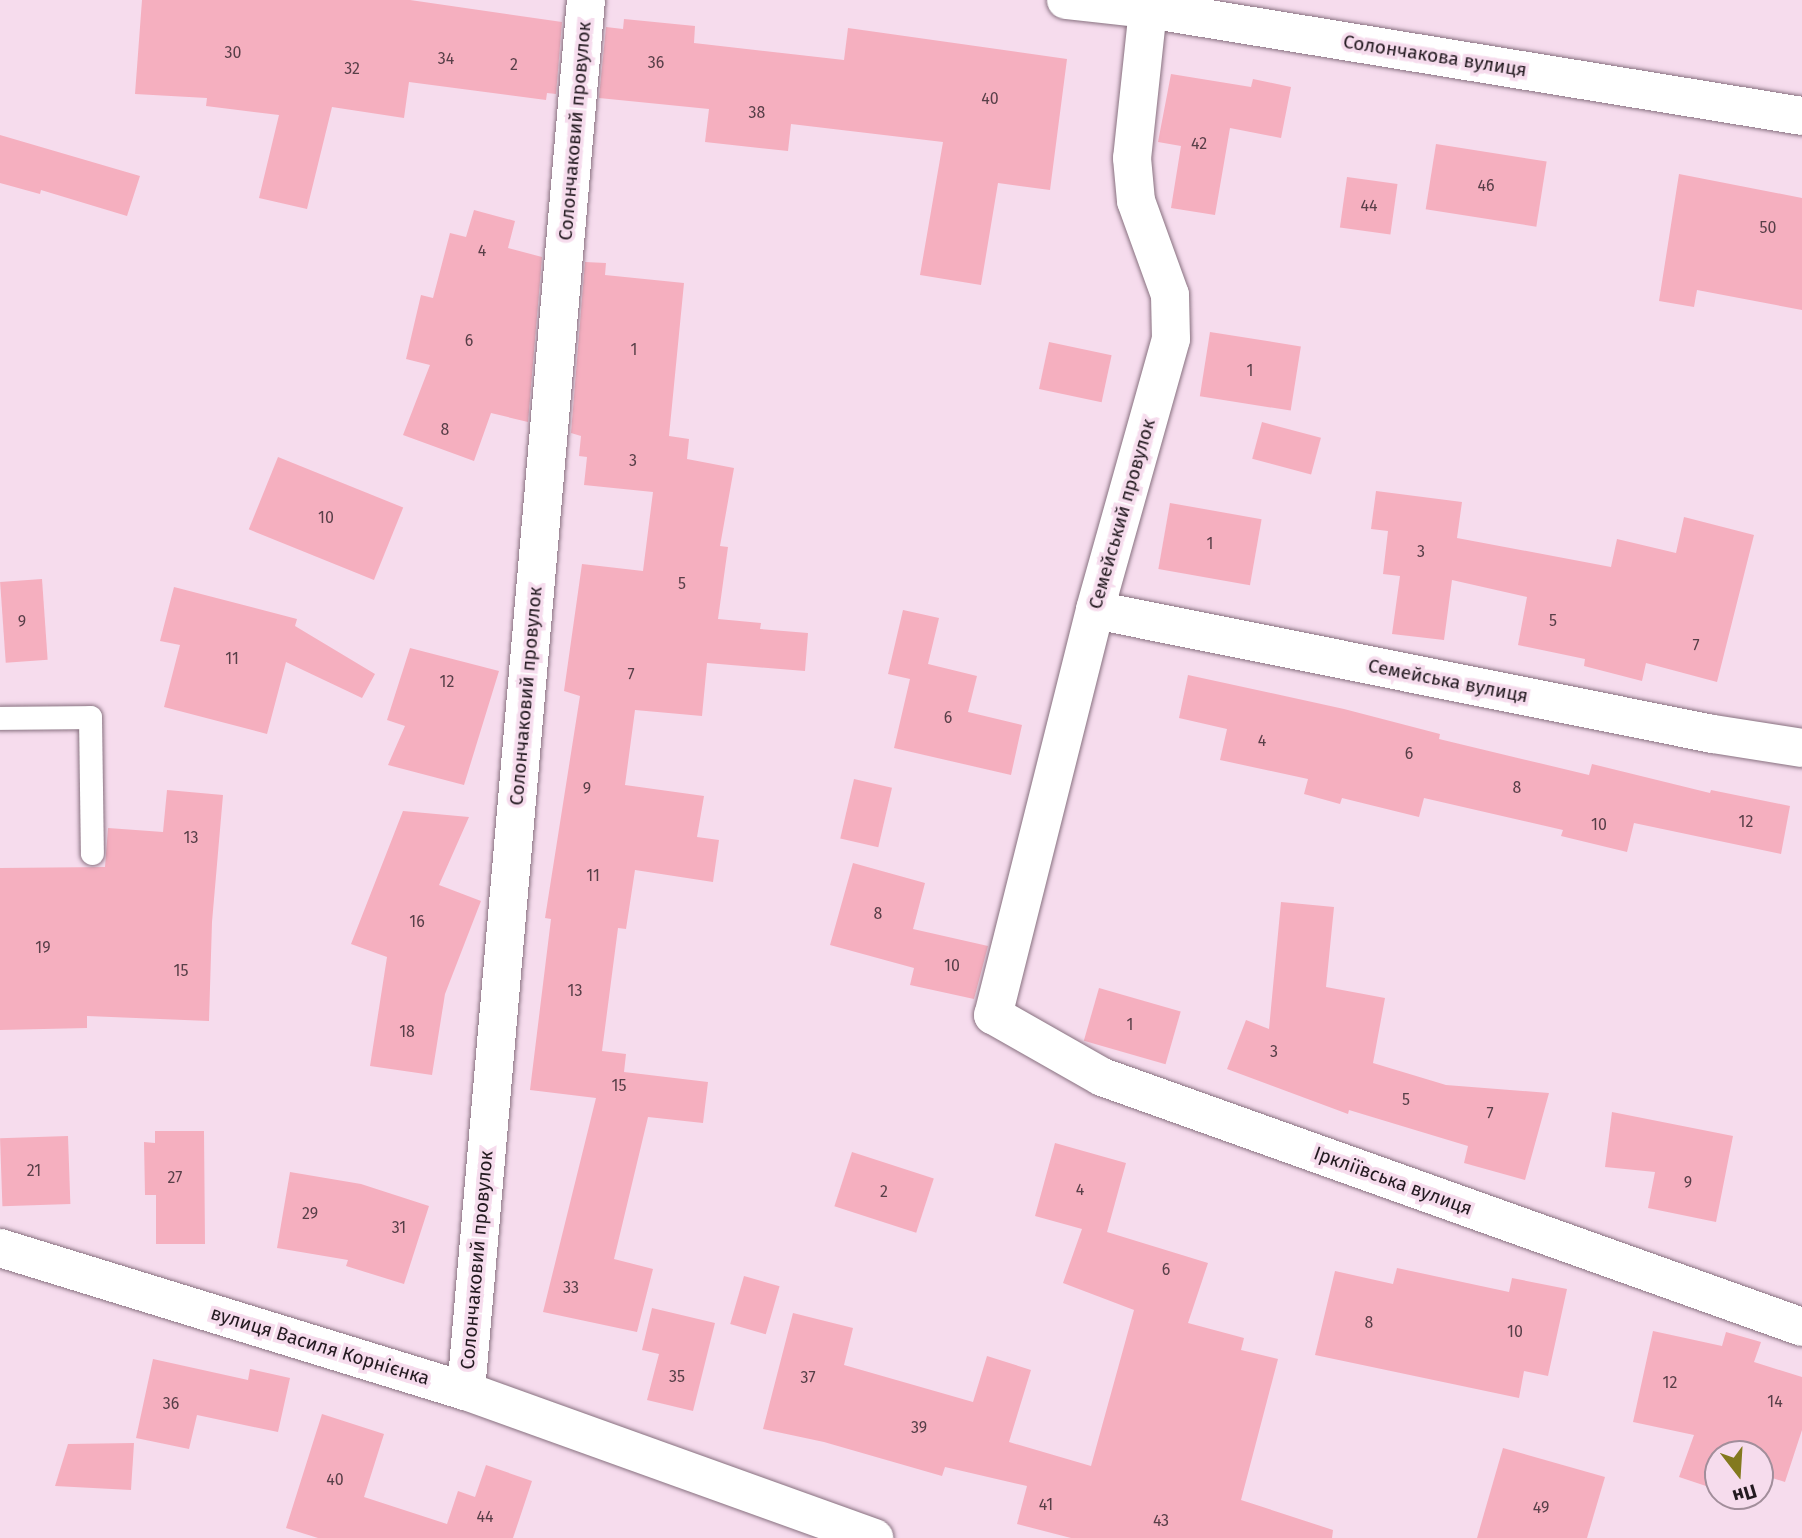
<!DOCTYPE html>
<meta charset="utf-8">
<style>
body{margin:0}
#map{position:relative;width:1802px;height:1538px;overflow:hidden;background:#f6dced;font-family:"Fira Sans",sans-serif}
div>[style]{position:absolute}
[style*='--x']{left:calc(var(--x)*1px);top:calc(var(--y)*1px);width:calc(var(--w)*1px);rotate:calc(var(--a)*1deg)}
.building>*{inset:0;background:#f5afbf;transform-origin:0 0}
.roads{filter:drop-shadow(0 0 2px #887180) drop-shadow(0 0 2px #887180)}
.lane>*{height:23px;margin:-11.5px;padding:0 11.5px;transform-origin:11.5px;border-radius:11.5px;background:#fff}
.street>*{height:38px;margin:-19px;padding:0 19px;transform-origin:19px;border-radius:19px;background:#fff}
.secondary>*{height:38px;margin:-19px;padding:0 19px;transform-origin:19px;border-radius:19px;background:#fff}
span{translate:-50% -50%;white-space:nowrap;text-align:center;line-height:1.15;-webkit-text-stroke:7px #f6dced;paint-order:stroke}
.number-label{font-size:16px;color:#583f48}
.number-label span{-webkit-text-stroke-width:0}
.street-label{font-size:19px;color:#231a20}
.north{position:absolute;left:1704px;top:1440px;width:70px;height:70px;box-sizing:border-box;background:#f6dced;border:2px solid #a28e9b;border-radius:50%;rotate:163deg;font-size:19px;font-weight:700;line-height:28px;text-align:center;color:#231a20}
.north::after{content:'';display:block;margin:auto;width:24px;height:32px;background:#83791e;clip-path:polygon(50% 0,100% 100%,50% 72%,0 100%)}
</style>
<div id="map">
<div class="building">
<i style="clip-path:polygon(142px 0,410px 0,562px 22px,556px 94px,547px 93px,546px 100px,409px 82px,404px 118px,332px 107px,307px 209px,259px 198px,279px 115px,206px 106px,207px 98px,135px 94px)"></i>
<i style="clip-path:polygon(624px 19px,695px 26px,694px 43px,844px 60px,848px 28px,1067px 59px,1050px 190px,998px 183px,981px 285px,920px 275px,943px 142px,791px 124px,788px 151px,705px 142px,709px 109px,599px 98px,606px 27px,623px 29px)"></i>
<i style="clip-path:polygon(1171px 74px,1251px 87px,1253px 79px,1291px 87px,1281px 138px,1230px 128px,1215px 215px,1171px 208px,1181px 146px,1158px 142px)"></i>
<i style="clip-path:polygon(0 135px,140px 176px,127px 216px,41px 190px,40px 194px,0 183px)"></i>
<i style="left:1436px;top:144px;width:112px;height:66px;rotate:9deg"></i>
<i style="clip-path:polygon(1679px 174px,1802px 198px,1802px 310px,1697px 290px,1694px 307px,1659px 301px)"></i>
<i style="left:1347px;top:177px;width:51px;height:51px;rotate:8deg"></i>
<i style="clip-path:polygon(474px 210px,515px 221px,508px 248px,542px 257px,528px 422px,491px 413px,474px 461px,403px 435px,430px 365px,406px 359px,421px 295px,433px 298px,450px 233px,466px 237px)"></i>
<i style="clip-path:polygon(585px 262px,606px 263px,605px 275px,684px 283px,669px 436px,689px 439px,687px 459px,734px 468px,720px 546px,728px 547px,718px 619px,761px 623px,760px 629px,808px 633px,805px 671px,707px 663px,702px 716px,635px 710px,625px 785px,704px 796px,697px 837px,719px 840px,713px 882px,635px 870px,626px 929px,618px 928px,602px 1051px,626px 1054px,624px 1072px,708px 1082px,703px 1123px,648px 1117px,614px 1259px,653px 1269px,637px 1332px,543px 1312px,596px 1098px,530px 1090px,551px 919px,545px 918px,580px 696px,564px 691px,582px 564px,643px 571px,653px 492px,584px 485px,587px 457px,579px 456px,581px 436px,571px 433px)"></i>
<i style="left:1210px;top:332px;width:92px;height:65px;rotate:9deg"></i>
<i style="left:1049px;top:342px;width:64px;height:48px;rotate:12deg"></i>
<i style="left:1262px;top:422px;width:61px;height:38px;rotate:15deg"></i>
<i style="left:278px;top:457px;width:135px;height:78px;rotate:22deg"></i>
<i style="clip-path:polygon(1376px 491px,1462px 502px,1457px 538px,1611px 567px,1617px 539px,1676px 553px,1684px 517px,1754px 535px,1717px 682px,1646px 663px,1642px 681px,1584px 666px,1585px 659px,1518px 645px,1527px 597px,1452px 580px,1444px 640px,1392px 634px,1400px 576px,1383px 574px,1388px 531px,1371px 529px)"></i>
<i style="left:1170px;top:503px;width:93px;height:67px;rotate:10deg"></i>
<i style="left:42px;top:579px;width:81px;height:42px;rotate:86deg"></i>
<i style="clip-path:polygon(174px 587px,297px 619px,295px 626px,375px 674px,362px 698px,286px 662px,267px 734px,164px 707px,180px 645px,160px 641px)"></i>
<i style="clip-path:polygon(903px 610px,939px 618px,928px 664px,977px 676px,968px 712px,1022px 725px,1011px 775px,894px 748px,910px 679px,888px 674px)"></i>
<i style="clip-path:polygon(410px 648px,499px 671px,464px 785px,388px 765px,405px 726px,387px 720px)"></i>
<i style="clip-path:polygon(1188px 675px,1344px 709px,1440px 734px,1439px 739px,1589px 775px,1592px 764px,1710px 793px,1711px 790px,1790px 806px,1781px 854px,1634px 823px,1627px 852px,1561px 836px,1563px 830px,1424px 798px,1419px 817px,1342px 798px,1340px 804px,1304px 794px,1308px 779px,1220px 760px,1227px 729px,1179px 718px)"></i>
<i style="left:854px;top:779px;width:39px;height:61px;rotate:13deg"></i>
<i style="clip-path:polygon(167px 790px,223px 795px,212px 922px,209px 1021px,87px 1016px,87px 1028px,0 1030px,0 868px,105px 867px,108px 828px,163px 832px)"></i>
<i style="clip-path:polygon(403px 811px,469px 817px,439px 885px,481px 901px,445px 994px,432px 1075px,370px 1066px,387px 957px,351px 944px)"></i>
<i style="clip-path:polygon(853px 863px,925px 883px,913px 929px,988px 946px,974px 999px,910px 985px,914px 968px,830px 945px)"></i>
<i style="clip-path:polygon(1281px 902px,1334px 907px,1326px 987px,1385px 998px,1373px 1063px,1446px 1085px,1549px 1093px,1525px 1180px,1464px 1163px,1468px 1146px,1349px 1110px,1348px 1114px,1227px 1069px,1246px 1020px,1269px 1029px)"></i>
<i style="left:1099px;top:988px;width:85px;height:55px;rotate:16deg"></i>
<i style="clip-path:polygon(1612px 1112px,1733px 1136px,1716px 1222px,1648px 1208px,1655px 1172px,1605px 1167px)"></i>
<i style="clip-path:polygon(155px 1131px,204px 1131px,205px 1244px,156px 1244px,156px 1195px,145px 1195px,144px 1142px,155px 1143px)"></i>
<i style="left:68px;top:1136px;width:68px;height:68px;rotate:88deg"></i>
<i style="clip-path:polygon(1055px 1143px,1126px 1163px,1107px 1232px,1208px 1263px,1188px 1323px,1244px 1338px,1241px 1350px,1278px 1359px,1241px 1500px,1333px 1530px,1332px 1538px,1071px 1538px,1017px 1524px,1027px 1486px,945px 1467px,942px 1476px,824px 1442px,763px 1429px,793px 1313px,853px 1328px,844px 1365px,973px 1402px,987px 1356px,1031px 1370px,1009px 1442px,1091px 1466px,1134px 1310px,1063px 1283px,1082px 1229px,1035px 1216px)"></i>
<i style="left:852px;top:1152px;width:86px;height:57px;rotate:18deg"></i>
<i style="clip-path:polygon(290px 1172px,361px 1184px,429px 1206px,404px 1284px,346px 1266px,348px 1260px,277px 1248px)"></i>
<i style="clip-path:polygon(1397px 1268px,1509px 1292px,1512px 1278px,1567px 1289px,1548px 1376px,1524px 1371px,1519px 1398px,1315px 1355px,1335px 1271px,1393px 1284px)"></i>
<i style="left:744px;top:1276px;width:37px;height:50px;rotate:16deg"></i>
<i style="clip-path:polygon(652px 1308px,715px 1323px,693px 1411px,647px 1400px,659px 1354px,642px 1350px)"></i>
<i style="clip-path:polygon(1653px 1331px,1722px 1346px,1726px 1332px,1761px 1342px,1754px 1362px,1802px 1377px,1802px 1430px,1785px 1482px,1760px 1474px,1760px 1454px,1718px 1454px,1715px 1489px,1679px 1477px,1694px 1435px,1633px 1422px)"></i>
<i style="clip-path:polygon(153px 1359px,248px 1380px,250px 1369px,290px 1378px,278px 1432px,197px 1415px,189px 1449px,136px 1438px)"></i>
<i style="clip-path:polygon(322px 1414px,384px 1434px,364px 1497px,447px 1524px,458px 1491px,475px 1497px,486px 1465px,532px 1481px,513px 1538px,318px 1538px,286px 1528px)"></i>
<i style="clip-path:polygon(134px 1443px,131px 1490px,55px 1486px,68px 1444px)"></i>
<i style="clip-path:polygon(1503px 1448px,1605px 1477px,1587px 1538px,1477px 1538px)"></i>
</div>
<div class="roads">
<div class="lane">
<i style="--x:0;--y:718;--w:90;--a:-0.6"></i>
<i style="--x:90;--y:717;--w:136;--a:89.2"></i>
</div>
<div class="street">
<i style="--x:1148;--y:9;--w:150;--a:96.1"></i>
<i style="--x:1132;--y:158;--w:43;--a:84.7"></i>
<i style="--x:1136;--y:201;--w:100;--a:70.1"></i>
<i style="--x:1170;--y:295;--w:44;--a:88.7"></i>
<i style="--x:1171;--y:339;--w:281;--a:105.7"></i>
<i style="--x:1095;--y:610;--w:418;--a:104.1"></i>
<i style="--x:993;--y:1015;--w:125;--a:29.6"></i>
<i style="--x:1102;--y:1077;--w:743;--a:19.65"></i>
<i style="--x:1095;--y:610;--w:630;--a:11.35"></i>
<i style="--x:1713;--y:734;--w:90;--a:8.9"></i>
<i style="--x:0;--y:1248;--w:487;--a:17.1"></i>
<i style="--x:466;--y:1391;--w:434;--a:19.8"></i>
<i style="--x:466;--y:1391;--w:1396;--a:-85.07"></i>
</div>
<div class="secondary">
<i style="--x:1066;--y:0;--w:82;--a:6.3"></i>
<i style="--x:1148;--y:9;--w:663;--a:9.29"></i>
</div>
</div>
<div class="number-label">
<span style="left:233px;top:53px">30</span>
<span style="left:446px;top:59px">34</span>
<span style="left:656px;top:63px">36</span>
<span style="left:514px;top:65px">2</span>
<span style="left:352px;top:69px">32</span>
<span style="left:990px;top:99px">40</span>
<span style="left:757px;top:113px">38</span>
<span style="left:1199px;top:144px">42</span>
<span style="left:1486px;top:186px">46</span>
<span style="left:1369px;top:206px">44</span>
<span style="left:1768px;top:228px">50</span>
<span style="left:482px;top:251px">4</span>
<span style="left:469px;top:341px">6</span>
<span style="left:634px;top:350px">1</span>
<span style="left:1250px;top:371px">1</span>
<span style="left:445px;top:430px">8</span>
<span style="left:633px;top:461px">3</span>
<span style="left:326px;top:518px">10</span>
<span style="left:1210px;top:544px">1</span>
<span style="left:1421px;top:552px">3</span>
<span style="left:682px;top:584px">5</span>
<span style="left:1553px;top:621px">5</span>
<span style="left:22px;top:622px">9</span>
<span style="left:1696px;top:646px">7</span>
<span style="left:232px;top:659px">11</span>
<span style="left:631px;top:675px">7</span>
<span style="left:447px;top:682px">12</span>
<span style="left:948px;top:718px">6</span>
<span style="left:1262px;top:741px">4</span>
<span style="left:1409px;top:754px">6</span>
<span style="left:1517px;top:788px">8</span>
<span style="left:587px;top:789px">9</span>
<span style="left:1746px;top:822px">12</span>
<span style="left:1599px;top:825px">10</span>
<span style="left:191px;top:838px">13</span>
<span style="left:593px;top:876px">11</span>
<span style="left:878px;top:914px">8</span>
<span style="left:417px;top:922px">16</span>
<span style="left:43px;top:948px">19</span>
<span style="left:952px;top:966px">10</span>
<span style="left:181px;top:971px">15</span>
<span style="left:575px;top:991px">13</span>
<span style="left:1130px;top:1025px">1</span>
<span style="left:407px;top:1032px">18</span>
<span style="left:1274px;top:1052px">3</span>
<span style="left:619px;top:1086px">15</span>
<span style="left:1406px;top:1100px">5</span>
<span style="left:1490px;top:1114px">7</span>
<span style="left:34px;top:1171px">21</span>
<span style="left:175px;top:1178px">27</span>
<span style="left:1688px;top:1183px">9</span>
<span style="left:1080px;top:1190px">4</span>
<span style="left:884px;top:1192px">2</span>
<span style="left:310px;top:1214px">29</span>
<span style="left:399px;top:1228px">31</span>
<span style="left:1166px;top:1270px">6</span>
<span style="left:571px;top:1288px">33</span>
<span style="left:1369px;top:1323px">8</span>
<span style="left:1515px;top:1332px">10</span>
<span style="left:677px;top:1377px">35</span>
<span style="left:808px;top:1378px">37</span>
<span style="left:1670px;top:1383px">12</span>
<span style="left:1775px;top:1402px">14</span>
<span style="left:171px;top:1404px">36</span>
<span style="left:919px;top:1428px">39</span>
<span style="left:335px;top:1480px">40</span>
<span style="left:1046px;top:1505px">41</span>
<span style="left:1541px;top:1508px">49</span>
<span style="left:485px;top:1517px">44</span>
<span style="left:1161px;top:1521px">43</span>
</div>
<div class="street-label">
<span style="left:1435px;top:56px;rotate:9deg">Солончакова вулиця</span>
<span style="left:575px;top:131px;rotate:-85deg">Солончаковий провулок</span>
<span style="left:1122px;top:514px;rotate:-74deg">Семейський провулок</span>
<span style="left:1448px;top:681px;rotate:11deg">Семейська вулиця</span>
<span style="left:526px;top:696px;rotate:-85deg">Солончаковий провулок</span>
<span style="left:1393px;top:1181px;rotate:20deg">Іркліївська вулиця</span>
<span style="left:477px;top:1260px;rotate:-85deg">Солончаковий провулок</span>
<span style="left:320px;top:1346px;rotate:17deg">вулиця Василя Корнієнка</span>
</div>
<div class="north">Пн</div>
</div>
